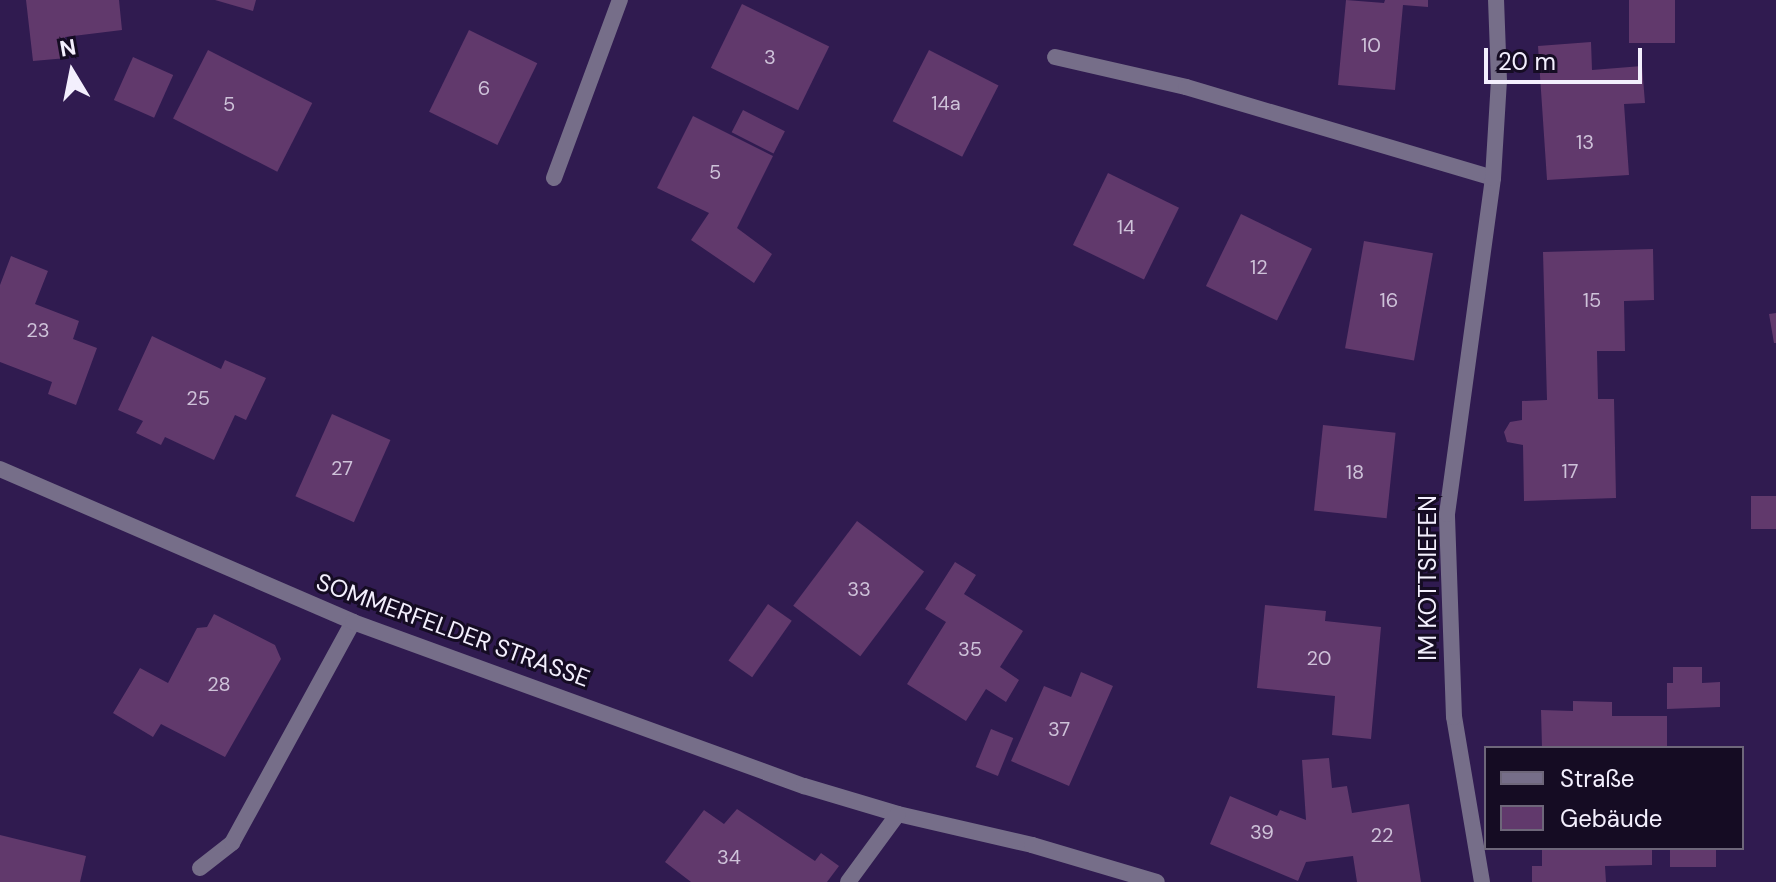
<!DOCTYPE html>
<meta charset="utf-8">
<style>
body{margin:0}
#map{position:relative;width:1776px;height:882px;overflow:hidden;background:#301b50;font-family:"DM Sans",sans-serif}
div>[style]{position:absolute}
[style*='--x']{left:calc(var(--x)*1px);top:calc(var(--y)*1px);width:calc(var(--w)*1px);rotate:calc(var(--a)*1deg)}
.building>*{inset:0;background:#61396c;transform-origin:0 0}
.service>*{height:16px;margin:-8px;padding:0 8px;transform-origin:8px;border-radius:8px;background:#766e89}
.minor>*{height:16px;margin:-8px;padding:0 8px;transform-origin:8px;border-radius:8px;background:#766e89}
span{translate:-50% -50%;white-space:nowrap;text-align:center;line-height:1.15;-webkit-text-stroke:6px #150c23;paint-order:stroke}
.number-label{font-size:20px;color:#cec2d9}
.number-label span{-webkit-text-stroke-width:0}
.street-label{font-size:24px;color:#f3effd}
.legend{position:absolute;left:1484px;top:746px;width:260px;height:104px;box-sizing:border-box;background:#150c23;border:2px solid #6e677a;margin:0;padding:10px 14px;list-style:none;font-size:24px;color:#f3effd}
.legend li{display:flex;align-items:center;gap:16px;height:40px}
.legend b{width:40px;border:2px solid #6e677a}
.north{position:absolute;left:32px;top:32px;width:80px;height:80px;-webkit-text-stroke:6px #150c23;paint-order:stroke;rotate:350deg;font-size:22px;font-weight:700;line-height:32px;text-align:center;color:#f3effd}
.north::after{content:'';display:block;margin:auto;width:28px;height:36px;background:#f3effd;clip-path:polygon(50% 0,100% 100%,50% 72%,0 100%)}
.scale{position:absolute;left:1484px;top:48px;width:158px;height:36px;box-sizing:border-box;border:4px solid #f3effd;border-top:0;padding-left:10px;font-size:24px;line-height:28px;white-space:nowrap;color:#f3effd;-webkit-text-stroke:6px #150c23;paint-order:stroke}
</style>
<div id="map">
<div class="building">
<i style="clip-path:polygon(26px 0,119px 0,122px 30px,65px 37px,67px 58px,33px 61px)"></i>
<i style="clip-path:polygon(215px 0,256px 0,253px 11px)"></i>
<i style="clip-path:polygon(1346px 0,1384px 3px,1385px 0,1428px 0,1428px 7px,1403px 5px,1395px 90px,1338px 85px)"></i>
<i style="left:1629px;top:0;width:46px;height:43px"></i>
<i style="left:742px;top:4px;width:97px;height:71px;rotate:26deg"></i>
<i style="left:469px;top:30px;width:76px;height:91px;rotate:26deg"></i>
<i style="clip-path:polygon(1591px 42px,1592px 70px,1642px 66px,1645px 103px,1624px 104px,1629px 175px,1547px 180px,1538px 46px)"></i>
<i style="left:208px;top:50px;width:117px;height:77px;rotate:27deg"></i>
<i style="left:929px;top:50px;width:78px;height:80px;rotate:27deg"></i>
<i style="left:133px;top:57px;width:44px;height:47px;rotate:24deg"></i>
<i style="left:743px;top:110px;width:47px;height:25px;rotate:27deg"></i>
<i style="clip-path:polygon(693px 116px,773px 156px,737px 228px,772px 254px,754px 283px,691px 240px,709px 213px,657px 188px)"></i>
<i style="left:1108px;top:173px;width:79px;height:80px;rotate:26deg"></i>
<i style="left:1241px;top:214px;width:79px;height:80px;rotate:26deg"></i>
<i style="left:1364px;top:241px;width:70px;height:109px;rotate:10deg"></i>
<i style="clip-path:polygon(1653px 249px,1654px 300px,1624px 301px,1625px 351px,1597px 351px,1598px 399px,1614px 399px,1616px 498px,1524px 501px,1523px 445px,1507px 442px,1504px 432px,1510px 422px,1522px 420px,1522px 401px,1547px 400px,1543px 252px)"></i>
<i style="clip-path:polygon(11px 256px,48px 271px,35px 304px,79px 321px,73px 339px,97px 348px,76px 405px,48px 394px,52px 382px,0 362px,0 285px)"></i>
<i style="clip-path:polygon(1776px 313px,1776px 343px,1774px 343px,1769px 314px)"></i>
<i style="clip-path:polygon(152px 336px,221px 369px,225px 360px,266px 378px,246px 420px,235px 415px,214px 460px,165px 437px,161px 445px,136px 433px,143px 421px,118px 410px)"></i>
<i style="left:332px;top:414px;width:64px;height:90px;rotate:24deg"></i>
<i style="left:1323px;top:425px;width:73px;height:86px;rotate:6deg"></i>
<i style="left:1776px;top:496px;width:33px;height:25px;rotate:90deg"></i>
<i style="left:857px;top:521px;width:84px;height:106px;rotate:37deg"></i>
<i style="clip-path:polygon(955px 562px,976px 575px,964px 594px,1023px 631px,1000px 667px,1019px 680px,1006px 702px,986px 689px,966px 721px,907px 684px,946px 622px,925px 609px)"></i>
<i style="left:768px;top:604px;width:29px;height:69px;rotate:35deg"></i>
<i style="clip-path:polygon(1265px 605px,1326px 611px,1325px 621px,1381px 627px,1371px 739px,1332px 735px,1335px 696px,1257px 688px)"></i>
<i style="clip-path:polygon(214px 614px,275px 645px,281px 659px,225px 757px,161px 724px,153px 737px,113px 713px,140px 668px,168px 683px,197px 628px,207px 627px)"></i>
<i style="clip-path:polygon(1673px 667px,1702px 667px,1702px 683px,1720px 682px,1720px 707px,1667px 709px,1667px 683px,1673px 683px)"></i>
<i style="clip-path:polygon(1081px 672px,1113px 686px,1069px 786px,1011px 761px,1044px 686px,1071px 697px)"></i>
<i style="clip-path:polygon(1573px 701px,1612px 702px,1612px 716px,1667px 716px,1667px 748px,1542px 748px,1541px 710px,1573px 711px)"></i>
<i style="left:991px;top:729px;width:24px;height:41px;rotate:22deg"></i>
<i style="clip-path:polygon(1329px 758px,1332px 788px,1347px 786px,1352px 813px,1409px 804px,1421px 882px,1357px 882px,1353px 856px,1306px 862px,1298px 881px,1210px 844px,1230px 796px,1277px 816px,1280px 810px,1306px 820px,1302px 760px)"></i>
<i style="clip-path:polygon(737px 809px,815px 861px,821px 853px,839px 866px,827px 882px,691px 882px,665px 862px,704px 810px,724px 824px)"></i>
<i style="clip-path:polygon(0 835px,86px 856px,80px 882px,0 882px)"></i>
<i style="clip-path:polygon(1542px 848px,1652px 848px,1652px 865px,1605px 866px,1606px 882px,1532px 882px,1532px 866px,1542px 866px)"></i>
<i style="left:1670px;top:848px;width:46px;height:19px"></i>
</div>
<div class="service">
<i style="--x:1055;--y:57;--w:134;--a:12.9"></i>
<i style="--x:1186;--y:87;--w:320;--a:16.5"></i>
<i style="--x:200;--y:868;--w:41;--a:-38"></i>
<i style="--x:232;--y:843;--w:252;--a:-61.3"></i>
</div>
<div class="minor">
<i style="--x:554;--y:178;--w:190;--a:-69.7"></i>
<i style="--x:0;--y:469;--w:385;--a:23.4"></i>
<i style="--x:353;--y:622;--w:480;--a:20"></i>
<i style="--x:804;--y:786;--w:98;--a:16.6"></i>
<i style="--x:898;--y:814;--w:138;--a:13"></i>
<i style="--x:1032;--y:845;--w:130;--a:16.5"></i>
<i style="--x:848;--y:882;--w:84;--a:-53.7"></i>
<i style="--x:1482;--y:882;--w:167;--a:-99.6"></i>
<i style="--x:1454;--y:717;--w:203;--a:-92"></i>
<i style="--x:1447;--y:514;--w:339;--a:-82.2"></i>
<i style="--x:1493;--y:178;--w:97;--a:-86.5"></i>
<i style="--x:1499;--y:81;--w:81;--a:-92.1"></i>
</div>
<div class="number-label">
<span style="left:1371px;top:45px">10</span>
<span style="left:770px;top:57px">3</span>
<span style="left:484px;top:88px">6</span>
<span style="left:946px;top:103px">14a</span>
<span style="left:229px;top:104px">5</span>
<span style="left:1585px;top:142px">13</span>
<span style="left:715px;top:172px">5</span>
<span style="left:1126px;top:227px">14</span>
<span style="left:1259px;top:267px">12</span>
<span style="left:1389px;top:300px">16</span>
<span style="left:1592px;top:300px">15</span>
<span style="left:38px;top:330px">23</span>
<span style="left:198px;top:398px">25</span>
<span style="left:342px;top:468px">27</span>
<span style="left:1570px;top:471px">17</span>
<span style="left:1355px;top:472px">18</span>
<span style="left:859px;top:589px">33</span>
<span style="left:970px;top:649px">35</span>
<span style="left:1319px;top:658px">20</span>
<span style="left:219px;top:684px">28</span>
<span style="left:1059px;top:729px">37</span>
<span style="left:1262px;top:832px">39</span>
<span style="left:1382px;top:835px">22</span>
<span style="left:729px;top:857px">34</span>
</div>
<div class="street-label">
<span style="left:1428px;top:578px;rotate:-90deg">IM KOTTSIEFEN</span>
<span style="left:453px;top:630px;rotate:20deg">SOMMERFELDER STRASSE</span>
</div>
<ul class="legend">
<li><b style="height:10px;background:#766e89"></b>Straße</li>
<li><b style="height:22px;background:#61396c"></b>Gebäude</li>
</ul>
<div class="north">N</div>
<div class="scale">20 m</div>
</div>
